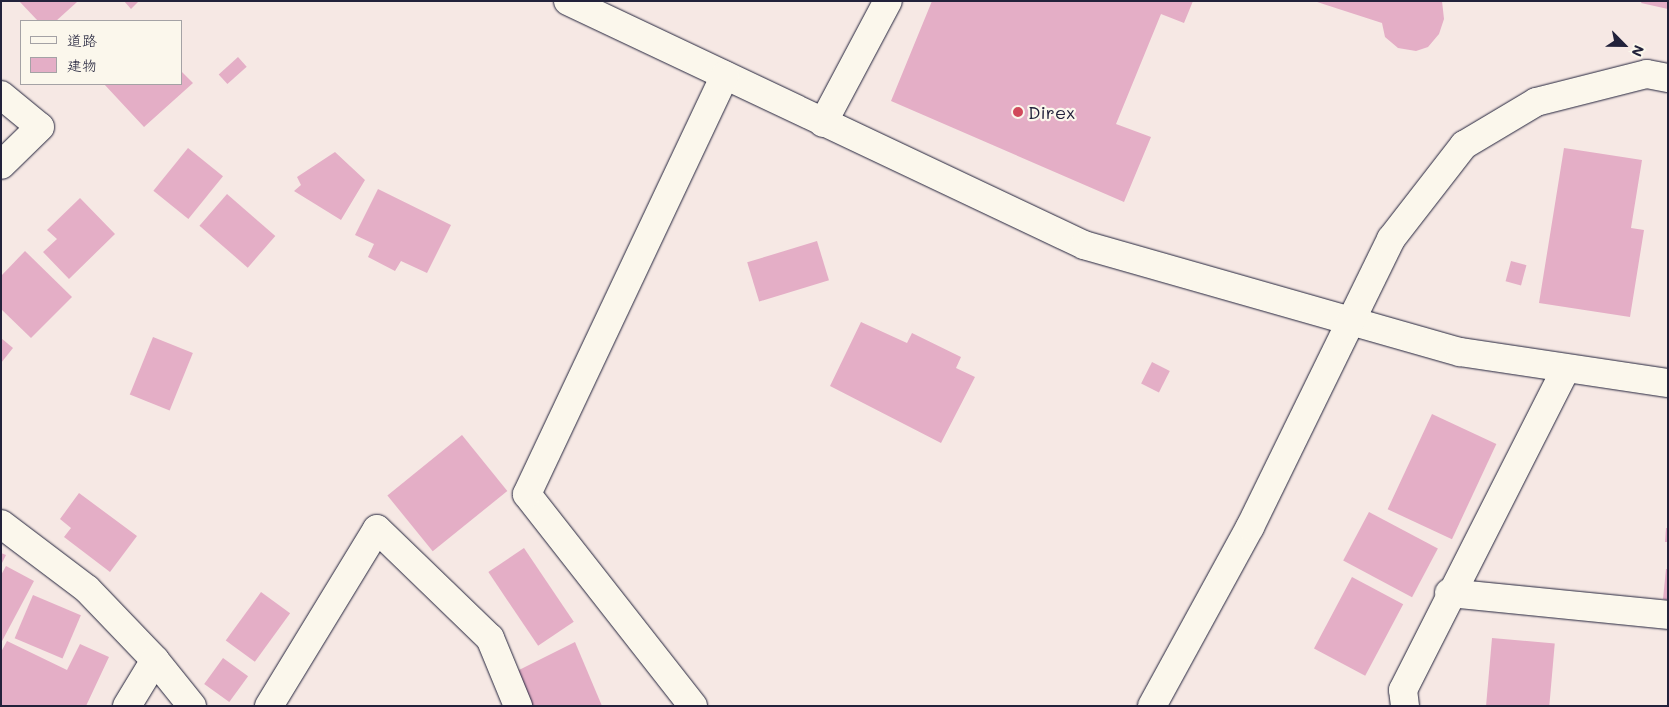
<!DOCTYPE html>
<meta charset="utf-8">
<style>
body{margin:0}
#map{position:relative;width:1669px;height:707px;overflow:hidden;background:#f6e8e4;font-family:Mali,"Klee One",sans-serif}
div>[style]{position:absolute}
[style*='--x']{left:calc(var(--x)*1px);top:calc(var(--y)*1px);width:calc(var(--w)*1px);rotate:calc(var(--a)*1deg)}
.building>*{inset:0;background:#e4aec6;transform-origin:0 0}
.roads{filter:drop-shadow(0 0 1px #22223b) drop-shadow(0 0 1px #22223b)}
.minor>*{height:28px;margin:-14px;padding:0 14px;transform-origin:14px;border-radius:14px;background:#fbf7ec}
.dots>*{width:14px;height:14px;translate:-50% -50%;box-sizing:border-box;border:2px solid #fbf7ec;border-radius:50%}
span{translate:-50% -50%;white-space:nowrap;text-align:center;line-height:1.15;-webkit-text-stroke:4.5px #fbf7ec;paint-order:stroke}
.poi-label{font-size:18px;color:#22223b}
.left{translate:0 -50%;text-align:left}
.frame{position:absolute;inset:0;border:2px solid #22223b;pointer-events:none}
.legend{position:absolute;left:20px;top:20px;width:162px;height:65px;box-sizing:border-box;background:#fbf7ec;border:1px solid #a4a2a5;margin:0;padding:6px 9px;list-style:none;font-size:15px;color:#22223b}
.legend li{display:flex;align-items:center;gap:10px;height:25px}
.legend b{width:25px;border:1px solid #a4a2a5}
.north{position:absolute;left:1599px;top:20px;width:50px;height:50px;-webkit-text-stroke:4px #fbf7ec;paint-order:stroke;rotate:113deg;font-size:14px;font-weight:700;line-height:20px;text-align:center;color:#22223b}
.north::after{content:'';display:block;margin:auto;width:18px;height:22px;background:#22223b;clip-path:polygon(50% 0,100% 100%,50% 72%,0 100%)}
</style>
<div id="map">
<div class="building">
<i style="clip-path:polygon(19px 1px,76px 1px,77px 2px,56px 21px,38px 21px)"></i>
<i style="clip-path:polygon(124px 1px,139px 1px,131px 9px)"></i>
<i style="clip-path:polygon(932px 1px,1193px 1px,1184px 23px,1161px 14px,1116px 124px,1151px 137px,1124px 202px,891px 101px)"></i>
<i style="clip-path:polygon(1314px 1px,1442px 1px,1444px 19px,1439px 34px,1428px 47px,1416px 51px,1398px 48px,1385px 37px,1382px 23px)"></i>
<i style="clip-path:polygon(1642px 1px,1668px 1px,1668px 9px,1641px 3px)"></i>
<i style="left:238px;top:57px;width:13px;height:26px;rotate:48deg"></i>
<i style="clip-path:polygon(181px 71px,193px 83px,144px 127px,104px 84px,181px 84px)"></i>
<i style="left:188px;top:148px;width:45px;height:55px;rotate:39deg"></i>
<i style="clip-path:polygon(1564px 148px,1642px 160px,1631px 228px,1644px 230px,1630px 317px,1539px 303px)"></i>
<i style="clip-path:polygon(335px 152px,365px 180px,341px 220px,294px 191px,301px 185px,297px 177px)"></i>
<i style="clip-path:polygon(378px 189px,451px 225px,427px 273px,401px 261px,395px 271px,368px 257px,374px 244px,355px 235px)"></i>
<i style="left:227px;top:194px;width:64px;height:42px;rotate:41deg"></i>
<i style="clip-path:polygon(80px 198px,115px 234px,69px 279px,43px 252px,57px 239px,47px 230px)"></i>
<i style="left:817px;top:241px;width:41px;height:73px;rotate:73deg"></i>
<i style="clip-path:polygon(25px 251px,72px 297px,31px 338px,1px 309px,1px 276px)"></i>
<i style="left:1511px;top:261px;width:16px;height:21px;rotate:15deg"></i>
<i style="clip-path:polygon(861px 322px,907px 343px,912px 333px,961px 357px,956px 368px,975px 377px,941px 443px,830px 386px)"></i>
<i style="left:153px;top:337px;width:43px;height:62px;rotate:22deg"></i>
<i style="clip-path:polygon(1px 338px,13px 348px,1px 363px)"></i>
<i style="left:1152px;top:362px;width:20px;height:24px;rotate:27deg"></i>
<i style="left:1432px;top:414px;width:71px;height:105px;rotate:25deg"></i>
<i style="left:462px;top:435px;width:72px;height:96px;rotate:51deg"></i>
<i style="clip-path:polygon(79px 493px,137px 536px,110px 572px,64px 537px,71px 528px,60px 519px)"></i>
<i style="left:1369px;top:512px;width:78px;height:55px;rotate:28deg"></i>
<i style="clip-path:polygon(1666px 528px,1668px 528px,1668px 542px,1665px 542px)"></i>
<i style="left:524px;top:548px;width:89px;height:43px;rotate:56deg"></i>
<i style="clip-path:polygon(1px 553px,6px 555px,1px 565px)"></i>
<i style="clip-path:polygon(6px 566px,34px 581px,1px 643px,1px 575px)"></i>
<i style="clip-path:polygon(1666px 569px,1668px 569px,1668px 600px,1663px 599px)"></i>
<i style="left:1352px;top:577px;width:58px;height:81px;rotate:28deg"></i>
<i style="left:261px;top:592px;width:36px;height:60px;rotate:36deg"></i>
<i style="left:33px;top:595px;width:52px;height:47px;rotate:23deg"></i>
<i style="left:1492px;top:638px;width:63px;height:68px;rotate:5deg"></i>
<i style="clip-path:polygon(7px 641px,67px 670px,80px 644px,109px 657px,86px 706px,1px 706px,1px 652px)"></i>
<i style="clip-path:polygon(575px 642px,602px 706px,532px 706px,517px 671px)"></i>
<i style="left:223px;top:658px;width:31px;height:32px;rotate:36deg"></i>
</div>
<div class="roads">
<div class="minor">
<i style="--x:568;--y:1;--w:571;--a:25.31"></i>
<i style="--x:1084;--y:245;--w:391;--a:15.9"></i>
<i style="--x:1460;--y:352;--w:210;--a:8.5"></i>
<i style="--x:1;--y:95;--w:50;--a:39.4"></i>
<i style="--x:40;--y:127;--w:54;--a:135.7"></i>
<i style="--x:823;--y:123;--w:138;--a:-62"></i>
<i style="--x:1;--y:524;--w:108;--a:37.1"></i>
<i style="--x:87;--y:589;--w:98;--a:46.2"></i>
<i style="--x:155;--y:660;--w:59;--a:51.2"></i>
<i style="--x:1449;--y:593;--w:220;--a:5.7"></i>
<i style="--x:127;--y:706;--w:54;--a:-58.7"></i>
<i style="--x:269;--y:706;--w:207;--a:-58.6"></i>
<i style="--x:377;--y:529;--w:157;--a:44"></i>
<i style="--x:490;--y:638;--w:74;--a:67.6"></i>
<i style="--x:693;--y:706;--w:269;--a:-128.1"></i>
<i style="--x:527;--y:494;--w:463;--a:-64.7"></i>
<i style="--x:1152;--y:706;--w:204;--a:-61.3"></i>
<i style="--x:1250;--y:527;--w:321;--a:-63.9"></i>
<i style="--x:1391;--y:239;--w:119;--a:-52.2"></i>
<i style="--x:1464;--y:145;--w:84;--a:-30.8"></i>
<i style="--x:1536;--y:102;--w:114;--a:-14.2"></i>
<i style="--x:1647;--y:74;--w:21;--a:11"></i>
<i style="--x:1405;--y:706;--w:16;--a:-97"></i>
<i style="--x:1403;--y:690;--w:360;--a:-63.1"></i>
</div>
</div>
<div class="dots">
<i style="left:1018px;top:112px;background:#d1495b"></i>
</div>
<div class="poi-label">
<span class="left" style="left:1028px;top:112px">Direx</span>
</div>
<div class="frame"></div>
<ul class="legend">
<li><b style="height:6px;background:#fbf7ec"></b>道路</li>
<li><b style="height:14px;background:#e4aec6"></b>建物</li>
</ul>
<div class="north">N</div>
</div>
